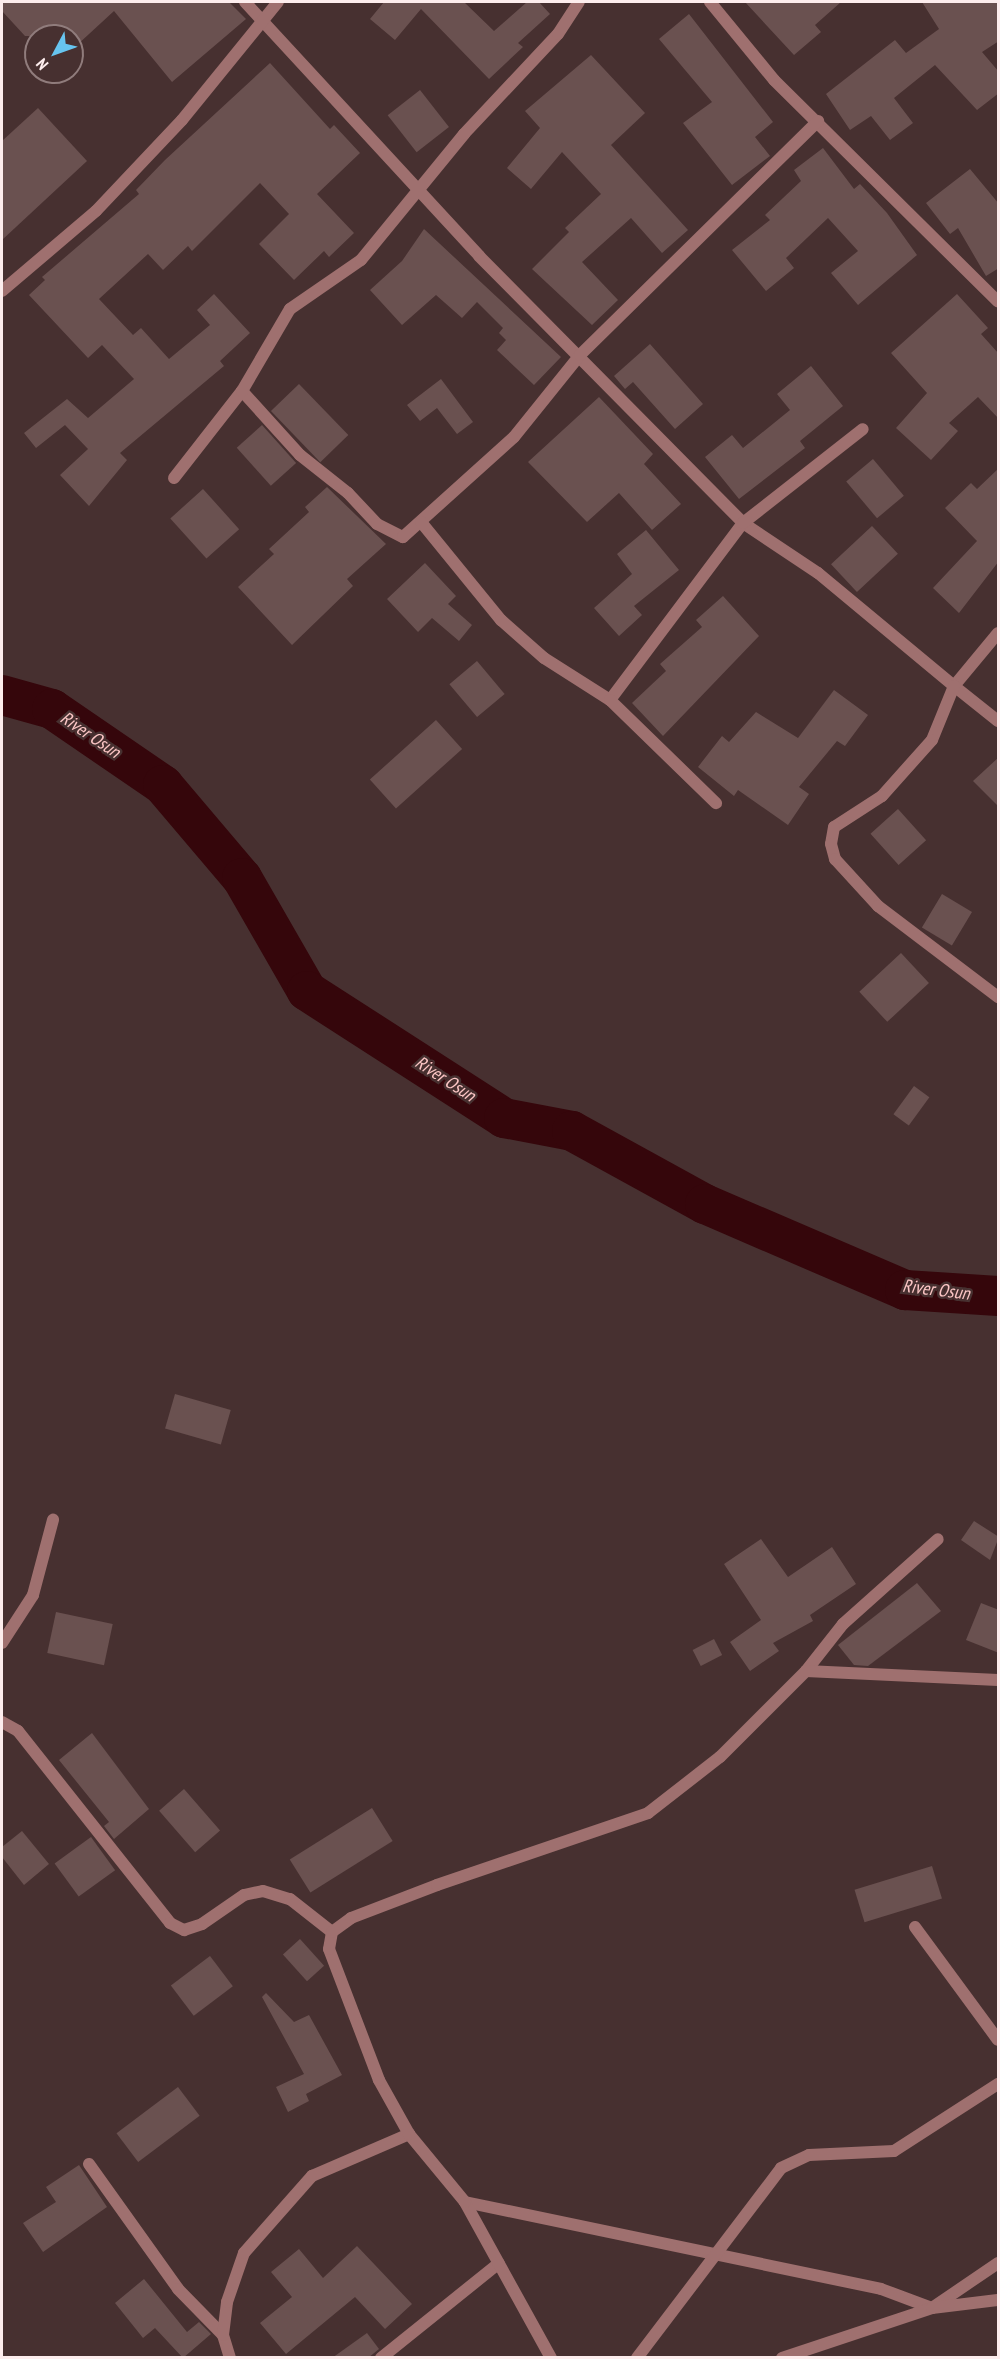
<!DOCTYPE html>
<style>
body{margin:0}
#map{position:relative;width:1000px;height:2359px;overflow:hidden;background:#473030;font-family:"PT Sans Narrow",sans-serif}
div>[style]{position:absolute}
[style*='--x']{left:calc(var(--x)*1px);top:calc(var(--y)*1px);width:calc(var(--w)*1px);rotate:calc(var(--a)*1deg)}
.river>*{height:40px;margin:-20px;padding:0 20px;transform-origin:20px;border-radius:20px;background:#35060b}
.building>*{inset:0;background:#6a5150;transform-origin:0 0}
.minor>*{height:12px;margin:-6px;padding:0 6px;transform-origin:6px;border-radius:6px;background:#9f706f}
span{translate:-50% -50%;white-space:nowrap;text-align:center;line-height:1.15;-webkit-text-stroke:5px #473030;paint-order:stroke}
.water-label{font-size:18px;color:#fcc6c5;font-style:italic}
.frame{position:absolute;inset:0;border:3px solid #fdeded;pointer-events:none}
.north{position:absolute;left:24px;top:24px;width:60px;height:60px;box-sizing:border-box;background:#473030;border:2px solid #907c7c;border-radius:50%;rotate:229deg;font-size:16px;font-weight:700;line-height:24px;text-align:center;color:#fdeded}
.north::after{content:'';display:block;margin:auto;width:21px;height:27px;background:#67c4ef;clip-path:polygon(50% 0,100% 100%,50% 72%,0 100%)}
</style>
<div id="map">
<div class="river">
<i style="--x:2;--y:695;--w:52;--a:15.6"></i>
<i style="--x:52;--y:709;--w:135;--a:34.4"></i>
<i style="--x:163;--y:785;--w:122;--a:49.7"></i>
<i style="--x:242;--y:878;--w:130;--a:60.1"></i>
<i style="--x:307;--y:991;--w:234;--a:32.8"></i>
<i style="--x:504;--y:1118;--w:69;--a:10.8"></i>
<i style="--x:572;--y:1131;--w:152;--a:28.8"></i>
<i style="--x:705;--y:1204;--w:218;--a:23.3"></i>
<i style="--x:905;--y:1290;--w:93;--a:3.7"></i>
</div>
<div class="building">
<i style="clip-path:polygon(2px 2px,229px 2px,246px 19px,172px 82px,114px 11px,76px 46px,72px 36px,25px 36px,2px 11px)"></i>
<i style="clip-path:polygon(384px 2px,464px 2px,494px 31px,527px 2px,539px 2px,550px 14px,518px 43px,523px 47px,489px 79px,421px 9px,395px 40px,370px 19px)"></i>
<i style="clip-path:polygon(745px 2px,841px 2px,815px 25px,821px 32px,794px 55px)"></i>
<i style="clip-path:polygon(922px 2px,999px 2px,999px 41px,982px 52px,999px 72px,999px 93px,977px 110px,935px 65px,894px 98px,913px 123px,890px 140px,871px 116px,850px 130px,826px 94px,895px 40px,906px 53px,939px 29px)"></i>
<i style="clip-path:polygon(689px 14px,773px 122px,755px 137px,770px 156px,732px 185px,683px 123px,712px 102px,659px 39px)"></i>
<i style="clip-path:polygon(591px 55px,645px 113px,611px 145px,688px 230px,662px 253px,631px 218px,582px 262px,618px 300px,592px 325px,532px 269px,569px 232px,565px 228px,601px 194px,562px 152px,531px 189px,507px 168px,540px 128px,525px 111px)"></i>
<i style="clip-path:polygon(270px 63px,330px 129px,334px 125px,360px 153px,317px 194px,354px 233px,329px 257px,324px 251px,294px 280px,259px 244px,289px 214px,260px 183px,192px 251px,188px 246px,163px 270px,148px 254px,99px 299px,133px 335px,141px 328px,169px 359px,210px 325px,197px 310px,214px 294px,250px 333px,220px 361px,224px 366px,120px 453px,127px 460px,89px 506px,60px 475px,88px 449px,65px 425px,36px 448px,24px 433px,67px 399px,88px 418px,134px 379px,102px 345px,88px 358px,29px 295px,45px 280px,42px 277px,139px 194px,136px 190px,165px 160px)"></i>
<i style="left:420px;top:90px;width:47px;height:41px;rotate:52deg"></i>
<i style="clip-path:polygon(38px 108px,87px 161px,2px 240px,2px 141px)"></i>
<i style="clip-path:polygon(823px 148px,854px 189px,860px 184px,887px 213px,917px 255px,858px 305px,831px 273px,858px 251px,828px 218px,786px 258px,794px 268px,766px 291px,732px 250px,770px 220px,765px 215px,801px 181px,794px 170px)"></i>
<i style="clip-path:polygon(970px 169px,999px 204px,999px 268px,986px 276px,958px 228px,950px 234px,926px 203px)"></i>
<i style="clip-path:polygon(424px 229px,561px 357px,534px 385px,497px 350px,506px 340px,499px 333px,503px 328px,477px 302px,462px 318px,436px 295px,402px 325px,370px 290px,402px 261px)"></i>
<i style="clip-path:polygon(957px 294px,988px 328px,981px 334px,999px 354px,999px 419px,978px 397px,949px 423px,958px 431px,931px 460px,896px 428px,927px 393px,891px 353px)"></i>
<i style="clip-path:polygon(650px 344px,703px 404px,675px 429px,633px 382px,625px 389px,614px 376px)"></i>
<i style="clip-path:polygon(811px 366px,843px 406px,800px 441px,805px 448px,739px 499px,705px 457px,732px 435px,743px 448px,790px 410px,777px 394px)"></i>
<i style="clip-path:polygon(441px 379px,473px 422px,457px 434px,437px 408px,420px 421px,407px 405px)"></i>
<i style="left:299px;top:384px;width:71px;height:39px;rotate:46deg"></i>
<i style="clip-path:polygon(599px 397px,653px 454px,644px 464px,681px 504px,652px 530px,619px 493px,587px 522px,528px 462px)"></i>
<i style="left:262px;top:425px;width:51px;height:34px;rotate:48deg"></i>
<i style="left:873px;top:459px;width:48px;height:35px;rotate:50deg"></i>
<i style="clip-path:polygon(999px 468px,999px 561px,959px 613px,933px 588px,977px 541px,945px 508px,971px 483px,977px 489px)"></i>
<i style="clip-path:polygon(327px 487px,386px 544px,347px 579px,353px 586px,292px 645px,238px 587px,274px 554px,269px 549px,309px 512px,305px 507px)"></i>
<i style="left:203px;top:489px;width:54px;height:44px;rotate:48deg"></i>
<i style="left:872px;top:526px;width:38px;height:56px;rotate:47deg"></i>
<i style="clip-path:polygon(646px 530px,679px 570px,634px 606px,642px 615px,619px 636px,594px 608px,632px 574px,617px 554px)"></i>
<i style="clip-path:polygon(425px 563px,456px 596px,448px 604px,472px 625px,459px 641px,432px 618px,418px 632px,387px 599px)"></i>
<i style="clip-path:polygon(723px 596px,759px 636px,663px 736px,632px 703px,666px 671px,660px 664px,702px 627px,696px 620px)"></i>
<i style="left:477px;top:661px;width:43px;height:36px;rotate:50deg"></i>
<i style="clip-path:polygon(834px 690px,868px 715px,845px 746px,837px 741px,799px 787px,809px 794px,788px 825px,738px 790px,734px 796px,698px 767px,722px 736px,729px 742px,756px 712px,798px 738px)"></i>
<i style="left:436px;top:720px;width:39px;height:89px;rotate:48deg"></i>
<i style="clip-path:polygon(999px 757px,999px 807px,973px 781px)"></i>
<i style="left:898px;top:809px;width:42px;height:37px;rotate:48deg"></i>
<i style="left:942px;top:894px;width:35px;height:39px;rotate:31deg"></i>
<i style="left:901px;top:953px;width:41px;height:57px;rotate:47deg"></i>
<i style="left:914px;top:1086px;width:19px;height:35px;rotate:36deg"></i>
<i style="left:175px;top:1394px;width:58px;height:36px;rotate:16deg"></i>
<i style="clip-path:polygon(974px 1521px,999px 1537px,990px 1560px,961px 1540px)"></i>
<i style="clip-path:polygon(761px 1539px,788px 1577px,832px 1547px,856px 1584px,810px 1615px,813px 1621px,773px 1643px,779px 1651px,750px 1671px,730px 1642px,761px 1620px,724px 1564px)"></i>
<i style="clip-path:polygon(917px 1583px,941px 1611px,868px 1666px,854px 1665px,838px 1645px)"></i>
<i style="clip-path:polygon(981px 1603px,999px 1610px,999px 1653px,966px 1640px)"></i>
<i style="left:56px;top:1612px;width:58px;height:42px;rotate:12deg"></i>
<i style="left:714px;top:1639px;width:18px;height:24px;rotate:63deg"></i>
<i style="clip-path:polygon(92px 1733px,149px 1809px,114px 1839px,104px 1826px,109px 1822px,59px 1760px)"></i>
<i style="left:184px;top:1789px;width:55px;height:33px;rotate:49deg"></i>
<i style="left:372px;top:1808px;width:39px;height:97px;rotate:58deg"></i>
<i style="clip-path:polygon(22px 1831px,49px 1864px,24px 1885px,2px 1857px,2px 1847px)"></i>
<i style="left:91px;top:1837px;width:41px;height:45px;rotate:54deg"></i>
<i style="left:932px;top:1866px;width:34px;height:81px;rotate:73deg"></i>
<i style="left:300px;top:1939px;width:36px;height:23px;rotate:48deg"></i>
<i style="left:210px;top:1956px;width:38px;height:49px;rotate:53deg"></i>
<i style="clip-path:polygon(266px 1993px,294px 2022px,309px 2015px,342px 2075px,306px 2094px,309px 2101px,288px 2112px,276px 2087px,304px 2074px,262px 1997px)"></i>
<i style="left:178px;top:2087px;width:36px;height:77px;rotate:53deg"></i>
<i style="clip-path:polygon(79px 2165px,107px 2207px,43px 2252px,23px 2223px,56px 2202px,46px 2187px)"></i>
<i style="clip-path:polygon(357px 2246px,412px 2304px,385px 2329px,355px 2297px,286px 2354px,260px 2323px,292px 2297px,271px 2272px,299px 2249px,323px 2278px)"></i>
<i style="clip-path:polygon(144px 2279px,187px 2332px,199px 2322px,211px 2334px,183px 2358px,155px 2328px,143px 2338px,115px 2303px)"></i>
<i style="clip-path:polygon(367px 2333px,379px 2349px,368px 2358px,332px 2358px)"></i>
</div>
<div class="minor">
<i style="--x:245;--y:2;--w:345;--a:47.3"></i>
<i style="--x:479;--y:256;--w:375;--a:45.3"></i>
<i style="--x:743;--y:523;--w:90;--a:33.7"></i>
<i style="--x:818;--y:573;--w:177;--a:39.7"></i>
<i style="--x:954;--y:686;--w:69;--a:-50.3"></i>
<i style="--x:710;--y:2;--w:101;--a:50.6"></i>
<i style="--x:774;--y:80;--w:315;--a:44.7"></i>
<i style="--x:2;--y:291;--w:123;--a:-40.4"></i>
<i style="--x:96;--y:211;--w:125;--a:-46.6"></i>
<i style="--x:182;--y:120;--w:152;--a:-50.9"></i>
<i style="--x:242;--y:391;--w:86;--a:47.8"></i>
<i style="--x:300;--y:455;--w:61;--a:38.4"></i>
<i style="--x:348;--y:493;--w:42;--a:46.9"></i>
<i style="--x:377;--y:524;--w:29;--a:27"></i>
<i style="--x:403;--y:537;--w:149;--a:-42"></i>
<i style="--x:514;--y:437;--w:105;--a:-51.2"></i>
<i style="--x:580;--y:355;--w:334;--a:-44.5"></i>
<i style="--x:174;--y:478;--w:110;--a:-52"></i>
<i style="--x:242;--y:391;--w:95;--a:-59.7"></i>
<i style="--x:290;--y:309;--w:86;--a:-34.6"></i>
<i style="--x:361;--y:260;--w:163;--a:-50.7"></i>
<i style="--x:464;--y:134;--w:137;--a:-46.8"></i>
<i style="--x:558;--y:34;--w:38;--a:-57"></i>
<i style="--x:421;--y:522;--w:127;--a:50.8"></i>
<i style="--x:501;--y:620;--w:57;--a:41.5"></i>
<i style="--x:544;--y:658;--w:78;--a:32.5"></i>
<i style="--x:610;--y:700;--w:221;--a:-53.1"></i>
<i style="--x:743;--y:523;--w:152;--a:-38.1"></i>
<i style="--x:610;--y:700;--w:148;--a:44.2"></i>
<i style="--x:998;--y:721;--w:56;--a:-141.5"></i>
<i style="--x:954;--y:686;--w:58;--a:112.2"></i>
<i style="--x:932;--y:740;--w:75;--a:131.8"></i>
<i style="--x:882;--y:796;--w:57;--a:147.1"></i>
<i style="--x:834;--y:827;--w:17;--a:100"></i>
<i style="--x:831;--y:844;--w:16;--a:75"></i>
<i style="--x:835;--y:859;--w:64;--a:47.5"></i>
<i style="--x:878;--y:906;--w:151;--a:37.2"></i>
<i style="--x:2;--y:1643;--w:57;--a:-57.1"></i>
<i style="--x:33;--y:1595;--w:78;--a:-75.1"></i>
<i style="--x:806;--y:1671;--w:60;--a:-51.8"></i>
<i style="--x:843;--y:1624;--w:127;--a:-41.8"></i>
<i style="--x:2;--y:1722;--w:18;--a:29"></i>
<i style="--x:18;--y:1731;--w:245;--a:51.6"></i>
<i style="--x:170;--y:1923;--w:16;--a:27"></i>
<i style="--x:184;--y:1930;--w:19;--a:-18"></i>
<i style="--x:202;--y:1924;--w:51;--a:-34.6"></i>
<i style="--x:244;--y:1895;--w:19;--a:-12"></i>
<i style="--x:263;--y:1891;--w:28;--a:17"></i>
<i style="--x:290;--y:1899;--w:53;--a:38.2"></i>
<i style="--x:915;--y:1927;--w:140;--a:53.7"></i>
<i style="--x:89;--y:2164;--w:153;--a:54.5"></i>
<i style="--x:178;--y:2289;--w:64;--a:45.6"></i>
<i style="--x:465;--y:2202;--w:425;--a:11.8"></i>
<i style="--x:881;--y:2289;--w:54;--a:20.4"></i>
<i style="--x:932;--y:2308;--w:80;--a:-34.3"></i>
<i style="--x:230;--y:2358;--w:24;--a:-107"></i>
<i style="--x:223;--y:2335;--w:33;--a:-83"></i>
<i style="--x:227;--y:2302;--w:52;--a:-70.9"></i>
<i style="--x:244;--y:2253;--w:103;--a:-48.6"></i>
<i style="--x:312;--y:2176;--w:106;--a:-23.4"></i>
<i style="--x:381;--y:2358;--w:151;--a:-38.8"></i>
<i style="--x:551;--y:2358;--w:178;--a:-118.9"></i>
<i style="--x:465;--y:2202;--w:88;--a:-129.5"></i>
<i style="--x:409;--y:2134;--w:62;--a:-119.1"></i>
<i style="--x:379;--y:2080;--w:140;--a:-110.9"></i>
<i style="--x:329;--y:1949;--w:17;--a:-80"></i>
<i style="--x:332;--y:1932;--w:24;--a:-36"></i>
<i style="--x:351;--y:1918;--w:92;--a:-21"></i>
<i style="--x:437;--y:1885;--w:223;--a:-18.8"></i>
<i style="--x:648;--y:1813;--w:91;--a:-37.9"></i>
<i style="--x:720;--y:1757;--w:122;--a:-45"></i>
<i style="--x:806;--y:1671;--w:192;--a:2.7"></i>
<i style="--x:637;--y:2358;--w:238;--a:-52.8"></i>
<i style="--x:781;--y:2168;--w:31;--a:-25"></i>
<i style="--x:809;--y:2155;--w:85;--a:-2.7"></i>
<i style="--x:894;--y:2151;--w:124;--a:-32.8"></i>
<i style="--x:782;--y:2358;--w:158;--a:-18.4"></i>
<i style="--x:932;--y:2308;--w:66;--a:-6.9"></i>
</div>
<div class="water-label">
<span style="left:90px;top:735px;rotate:34deg">River Osun</span>
<span style="left:445px;top:1079px;rotate:33deg">River Osun</span>
<span style="left:936px;top:1290px;rotate:7deg">River Osun</span>
</div>
<div class="frame"></div>
<div class="north">N</div>
</div>
